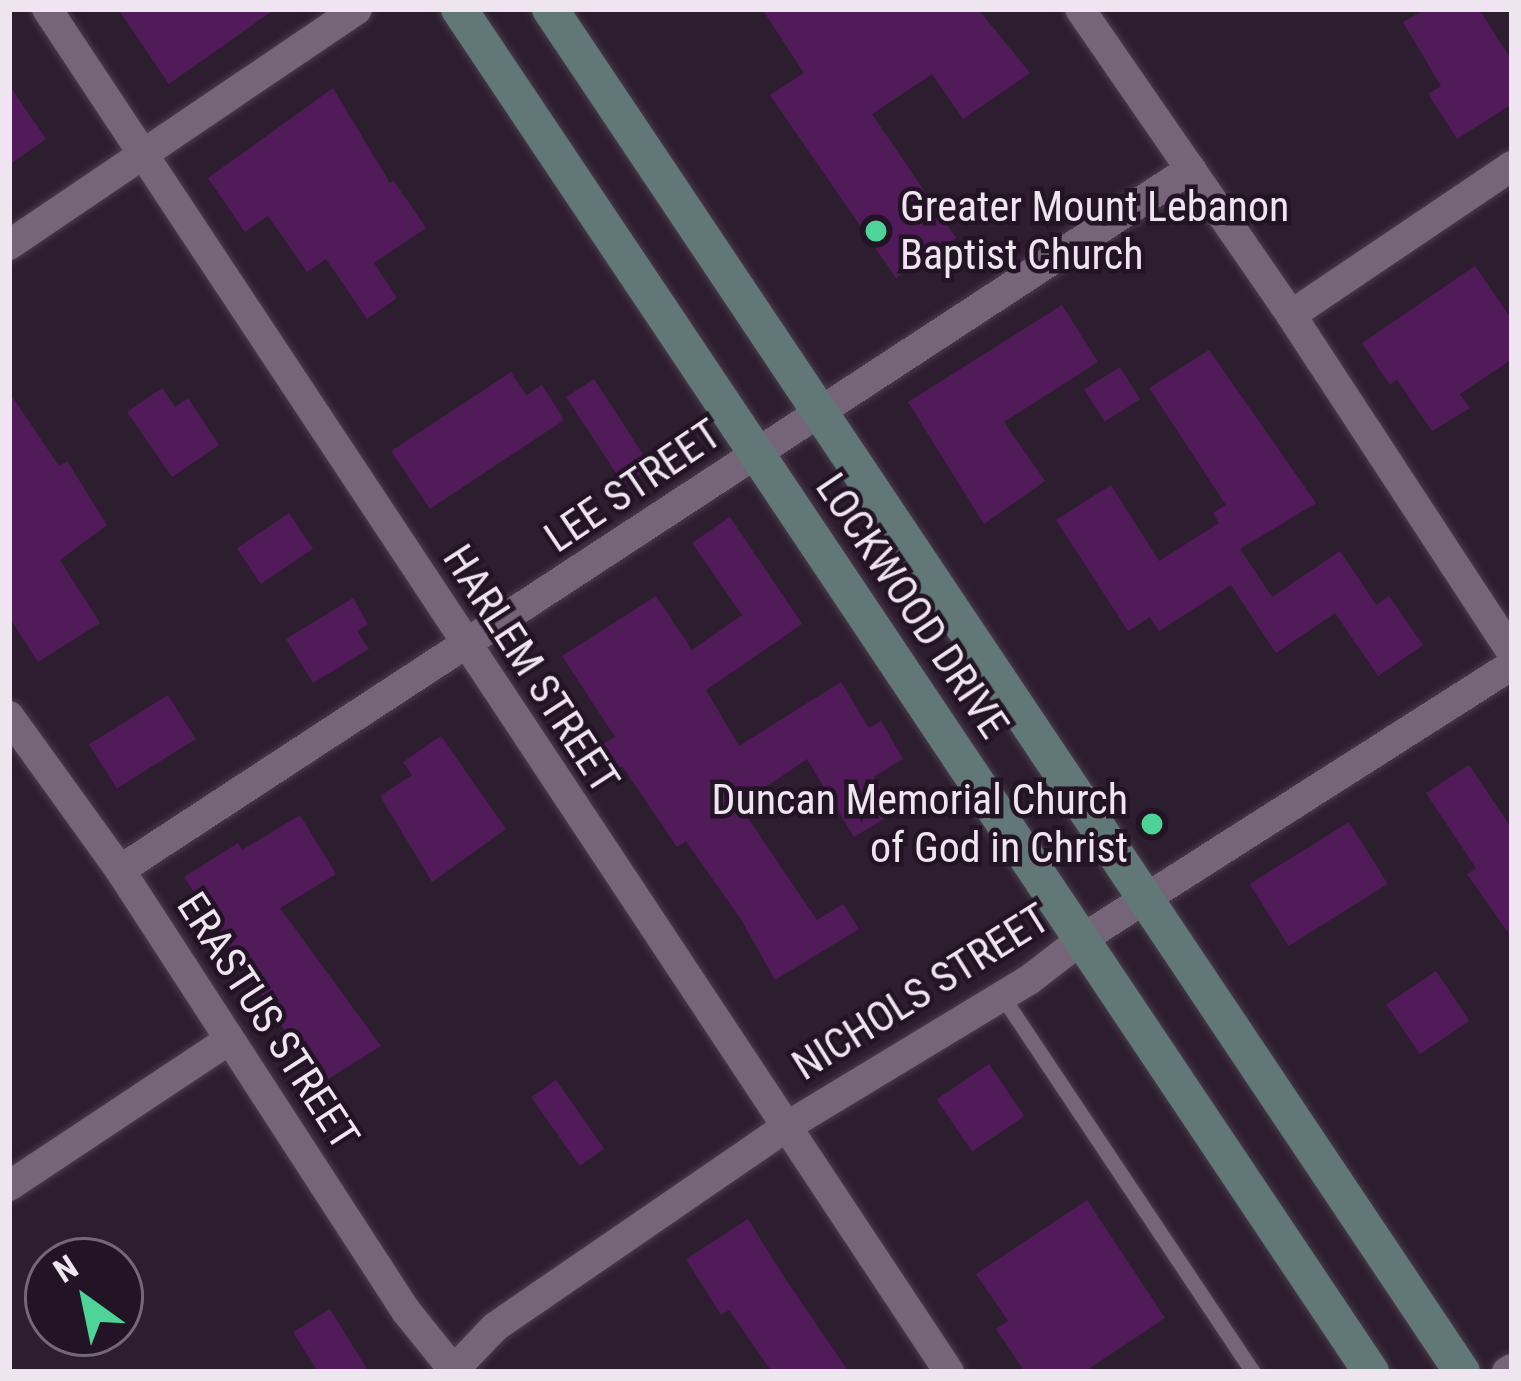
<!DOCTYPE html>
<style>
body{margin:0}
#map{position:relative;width:1521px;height:1381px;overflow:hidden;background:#2d1e2f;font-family:"Roboto Condensed",sans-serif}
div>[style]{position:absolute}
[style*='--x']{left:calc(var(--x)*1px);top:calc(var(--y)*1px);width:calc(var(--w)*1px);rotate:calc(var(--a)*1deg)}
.building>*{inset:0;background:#511b5a;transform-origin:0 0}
.roads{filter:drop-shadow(0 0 3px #493c4b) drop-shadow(0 0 3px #493c4b)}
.lane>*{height:15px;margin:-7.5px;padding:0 7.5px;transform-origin:7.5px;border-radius:7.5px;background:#766479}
.street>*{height:30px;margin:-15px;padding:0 15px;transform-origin:15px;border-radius:15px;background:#766479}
.secondary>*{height:36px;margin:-18px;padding:0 18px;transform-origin:18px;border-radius:18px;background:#627878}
.dots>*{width:33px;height:33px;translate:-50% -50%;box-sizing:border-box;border:6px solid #231425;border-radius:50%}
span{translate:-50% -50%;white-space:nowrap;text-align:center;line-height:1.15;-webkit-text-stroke:9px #231425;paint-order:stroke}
.poi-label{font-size:42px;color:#efe5f0}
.left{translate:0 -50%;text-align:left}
.right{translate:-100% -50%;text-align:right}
.street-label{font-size:42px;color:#efe5f0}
.frame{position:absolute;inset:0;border:12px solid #efe5f0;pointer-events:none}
.north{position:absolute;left:24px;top:1237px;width:120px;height:120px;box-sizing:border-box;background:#231425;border:3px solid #756876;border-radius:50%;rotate:327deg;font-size:33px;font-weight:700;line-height:48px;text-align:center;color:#efe5f0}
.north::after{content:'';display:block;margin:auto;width:42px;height:54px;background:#4ed399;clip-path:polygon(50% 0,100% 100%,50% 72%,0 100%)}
</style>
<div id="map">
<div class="building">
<i style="clip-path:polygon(118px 9px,275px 9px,169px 84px)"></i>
<i style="clip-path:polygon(762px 9px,978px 9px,1030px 73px,963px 119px,932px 74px,872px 114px,956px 238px,896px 278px,770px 95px,804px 73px)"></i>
<i style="clip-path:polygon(1426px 9px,1479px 9px,1512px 61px,1512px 104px,1457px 139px,1428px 94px,1441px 86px,1403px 22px)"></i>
<i style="clip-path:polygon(9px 85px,46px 139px,9px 165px)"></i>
<i style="clip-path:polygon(333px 88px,390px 183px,394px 181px,426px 228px,374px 263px,397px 298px,367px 319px,326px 259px,307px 272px,268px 216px,245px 232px,208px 178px)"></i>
<i style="clip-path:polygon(1475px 266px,1512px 320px,1512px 359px,1460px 394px,1470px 408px,1432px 431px,1397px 380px,1390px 385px,1362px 343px)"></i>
<i style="clip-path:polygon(1062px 305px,1098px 362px,1004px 422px,1045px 481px,984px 524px,908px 402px)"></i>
<i style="clip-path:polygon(1209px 350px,1316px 503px,1240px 549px,1272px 597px,1340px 551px,1376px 605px,1389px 596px,1423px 645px,1378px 676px,1335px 613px,1276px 653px,1231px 585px,1159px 631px,1150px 617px,1128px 631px,1056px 520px,1111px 485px,1159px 561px,1219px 523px,1213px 513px,1226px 505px,1149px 388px)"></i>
<i style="left:1120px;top:367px;width:38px;height:42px;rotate:58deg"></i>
<i style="clip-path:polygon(511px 372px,526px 395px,542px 385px,564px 420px,430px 509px,391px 451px)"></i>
<i style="left:594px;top:379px;width:105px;height:33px;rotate:57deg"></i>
<i style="clip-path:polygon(162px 388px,175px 407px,188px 398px,219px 445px,172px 477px,127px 412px)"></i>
<i style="clip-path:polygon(9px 392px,59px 466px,67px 461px,107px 525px,60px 560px,100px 623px,38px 662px,9px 617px)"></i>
<i style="left:289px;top:513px;width:43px;height:63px;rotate:56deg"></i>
<i style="clip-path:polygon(730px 517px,802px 624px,706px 690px,739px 746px,841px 682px,869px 728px,881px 721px,903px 759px,873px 777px,895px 812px,854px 837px,807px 759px,739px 805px,817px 920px,843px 904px,859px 929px,775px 980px,742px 921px,686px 841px,677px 847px,622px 766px,618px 768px,603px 744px,615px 737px,562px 656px,656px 596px,692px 650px,742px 615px,692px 543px)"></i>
<i style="clip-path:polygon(353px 598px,368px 624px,357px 631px,369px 649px,313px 683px,286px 639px)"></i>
<i style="left:168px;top:695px;width:52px;height:93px;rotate:58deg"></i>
<i style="clip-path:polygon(441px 736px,506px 829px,432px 882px,380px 796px,412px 775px,403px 762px)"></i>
<i style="clip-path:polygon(1469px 765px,1512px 829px,1512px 938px,1467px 874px,1476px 868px,1426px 793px)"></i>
<i style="clip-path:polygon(300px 815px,336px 874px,280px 908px,381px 1046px,320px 1084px,184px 877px,238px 843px,242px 850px)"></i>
<i style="left:1349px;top:822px;width:73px;height:117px;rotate:58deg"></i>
<i style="left:1436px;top:971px;width:60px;height:60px;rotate:56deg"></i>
<i style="left:989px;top:1064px;width:63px;height:63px;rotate:56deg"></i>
<i style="left:556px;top:1080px;width:84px;height:30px;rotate:55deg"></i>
<i style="clip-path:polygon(1087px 1200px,1165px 1318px,1084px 1372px,1025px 1372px,996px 1329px,1008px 1321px,976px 1274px)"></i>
<i style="clip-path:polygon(748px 1219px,786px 1280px,849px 1372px,772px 1372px,729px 1310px,721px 1315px,686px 1259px)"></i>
<i style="clip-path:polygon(330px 1309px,369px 1372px,318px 1372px,293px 1332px)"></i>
</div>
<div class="roads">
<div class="lane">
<i style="--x:1002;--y:996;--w:452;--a:56.3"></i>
</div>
<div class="street">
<i style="--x:47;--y:9;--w:1634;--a:56.5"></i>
<i style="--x:1080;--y:9;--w:372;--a:55.4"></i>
<i style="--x:1291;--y:315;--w:404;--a:56.8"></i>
<i style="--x:9;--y:245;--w:420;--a:-34.1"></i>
<i style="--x:1291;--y:315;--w:267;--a:-34"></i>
<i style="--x:9;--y:716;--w:190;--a:54.2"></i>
<i style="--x:120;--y:870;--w:526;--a:57.04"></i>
<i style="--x:406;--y:1311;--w:78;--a:51.2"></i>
<i style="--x:120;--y:870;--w:1280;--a:-33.21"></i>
<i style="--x:9;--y:1186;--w:264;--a:-33.6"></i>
<i style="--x:452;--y:1372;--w:62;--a:-46.3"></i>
<i style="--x:495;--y:1327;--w:353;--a:-34.5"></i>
<i style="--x:786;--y:1127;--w:284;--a:-31.2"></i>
<i style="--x:1029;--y:980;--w:67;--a:-37.7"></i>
<i style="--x:1082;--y:939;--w:510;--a:-32.51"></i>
<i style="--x:1507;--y:1372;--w:6;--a:-31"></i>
</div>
<div class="secondary">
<i style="--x:459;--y:9;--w:1640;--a:56.21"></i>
<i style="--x:550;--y:9;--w:1640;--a:56.21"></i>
</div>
</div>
<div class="dots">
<i style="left:876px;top:231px;background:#4ed399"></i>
<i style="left:1152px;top:824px;background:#4ed399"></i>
</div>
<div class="poi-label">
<span class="left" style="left:900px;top:231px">Greater Mount Lebanon<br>Baptist Church</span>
<span class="right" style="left:1128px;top:824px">Duncan Memorial Church<br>of God in Christ</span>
</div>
<div class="street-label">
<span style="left:633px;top:486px;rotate:-34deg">LEE STREET</span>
<span style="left:912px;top:606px;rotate:56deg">LOCKWOOD DRIVE</span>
<span style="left:531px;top:669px;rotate:57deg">HARLEM STREET</span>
<span style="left:921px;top:992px;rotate:-32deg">NICHOLS STREET</span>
<span style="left:268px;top:1021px;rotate:57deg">ERASTUS STREET</span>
</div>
<div class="frame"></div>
<div class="north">N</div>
</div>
